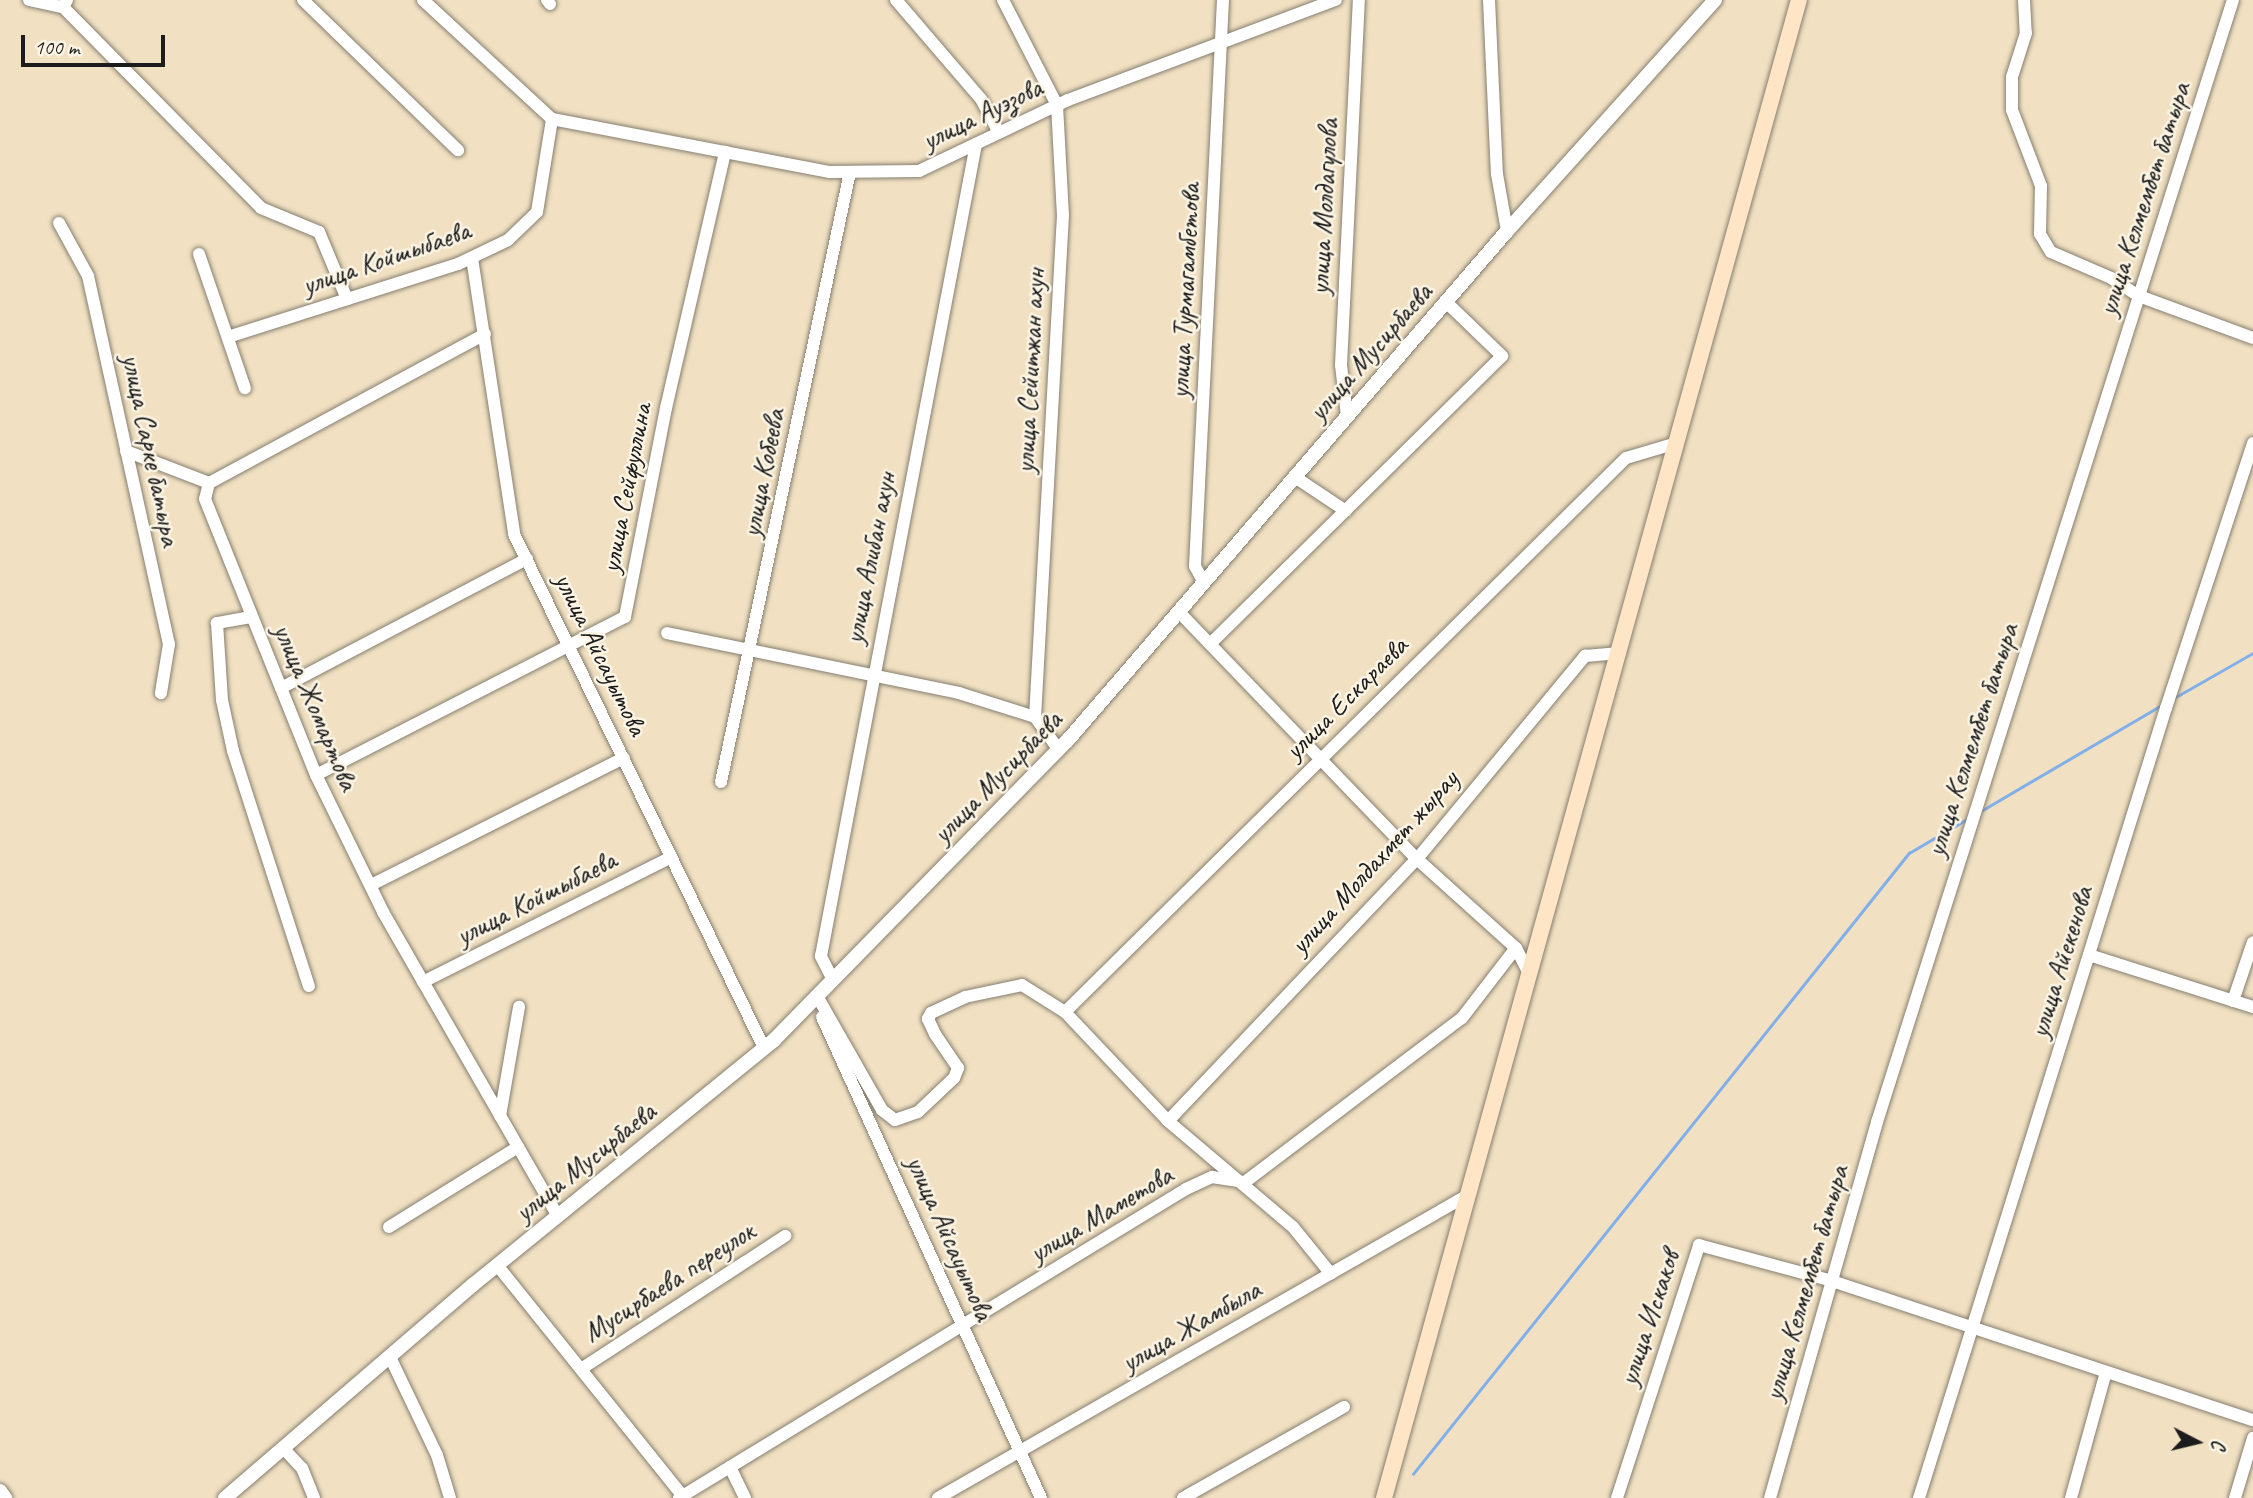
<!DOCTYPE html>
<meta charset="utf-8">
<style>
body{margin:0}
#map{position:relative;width:2253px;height:1498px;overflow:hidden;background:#f1e1c2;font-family:Caveat,sans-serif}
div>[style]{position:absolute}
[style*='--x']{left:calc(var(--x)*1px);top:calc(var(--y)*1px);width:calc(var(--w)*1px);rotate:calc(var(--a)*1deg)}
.stream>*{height:2.5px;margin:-1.25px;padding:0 1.25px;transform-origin:1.25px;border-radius:1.25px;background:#80afea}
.roads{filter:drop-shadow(0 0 2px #867e6f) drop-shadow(0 0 2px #867e6f)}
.minor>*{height:12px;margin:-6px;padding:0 6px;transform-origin:6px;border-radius:6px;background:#fff}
.tertiary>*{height:14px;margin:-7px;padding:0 7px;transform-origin:7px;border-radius:7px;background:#fff}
.secondary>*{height:16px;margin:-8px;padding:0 8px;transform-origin:8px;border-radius:8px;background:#fde5c5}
span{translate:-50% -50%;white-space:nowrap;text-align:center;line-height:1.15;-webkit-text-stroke:5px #fcf5e5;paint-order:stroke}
.street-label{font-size:28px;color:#1c1c1c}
.north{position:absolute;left:2162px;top:1407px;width:70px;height:70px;-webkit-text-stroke:5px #fcf5e5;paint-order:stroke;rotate:97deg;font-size:19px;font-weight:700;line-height:28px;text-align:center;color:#1c1c1c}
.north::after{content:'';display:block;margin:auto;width:24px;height:32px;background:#1c1c1c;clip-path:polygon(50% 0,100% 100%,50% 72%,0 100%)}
.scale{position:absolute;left:21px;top:35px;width:144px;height:32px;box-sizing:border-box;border:4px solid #1c1c1c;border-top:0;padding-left:9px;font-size:21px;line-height:24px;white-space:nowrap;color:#1c1c1c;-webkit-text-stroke:5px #fcf5e5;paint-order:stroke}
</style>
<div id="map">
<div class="stream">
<i style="--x:2174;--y:698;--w:91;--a:-29.7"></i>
<i style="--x:1981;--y:811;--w:210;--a:-30.4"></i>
<i style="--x:1413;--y:1474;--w:795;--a:-51.39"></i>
<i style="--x:1909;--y:853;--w:69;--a:-30.3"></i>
</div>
<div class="roads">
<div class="minor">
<i style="--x:29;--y:0;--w:35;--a:12"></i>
<i style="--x:67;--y:0;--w:8;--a:120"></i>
<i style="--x:63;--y:7;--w:282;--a:45.4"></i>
<i style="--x:261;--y:208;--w:63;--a:22.5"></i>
<i style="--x:319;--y:232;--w:73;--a:67.3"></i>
<i style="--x:303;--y:0;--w:216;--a:44.1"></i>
<i style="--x:423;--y:0;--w:176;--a:42.7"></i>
<i style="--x:547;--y:0;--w:5;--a:53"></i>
<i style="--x:896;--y:0;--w:130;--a:49.4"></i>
<i style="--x:981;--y:99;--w:38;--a:62"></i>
<i style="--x:1003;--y:0;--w:118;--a:62.8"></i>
<i style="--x:1057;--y:105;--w:110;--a:86.9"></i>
<i style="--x:1063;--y:215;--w:503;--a:93.19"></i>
<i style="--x:1035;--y:717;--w:41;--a:54"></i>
<i style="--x:1489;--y:0;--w:174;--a:87.4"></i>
<i style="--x:1497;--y:174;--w:58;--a:80"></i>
<i style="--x:2024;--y:0;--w:33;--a:87"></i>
<i style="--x:2026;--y:33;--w:46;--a:107.7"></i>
<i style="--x:2012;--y:77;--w:33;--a:90"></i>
<i style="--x:2012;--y:110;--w:81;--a:69.1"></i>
<i style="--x:2041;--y:186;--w:48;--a:91.2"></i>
<i style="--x:2040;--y:234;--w:21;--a:59"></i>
<i style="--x:2051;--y:252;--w:65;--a:23.4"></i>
<i style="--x:2111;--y:278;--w:33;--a:33"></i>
<i style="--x:2139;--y:296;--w:121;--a:20.2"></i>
<i style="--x:552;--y:119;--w:283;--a:10.8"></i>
<i style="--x:830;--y:172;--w:89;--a:-0.6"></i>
<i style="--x:919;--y:171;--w:165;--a:-25.5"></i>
<i style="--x:1068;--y:100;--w:286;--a:-20.5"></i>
<i style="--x:59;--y:223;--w:60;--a:61.3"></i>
<i style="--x:88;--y:276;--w:377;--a:77.6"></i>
<i style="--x:169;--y:644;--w:50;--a:99.3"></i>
<i style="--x:199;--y:254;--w:142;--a:71.1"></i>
<i style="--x:472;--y:258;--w:279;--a:81.3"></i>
<i style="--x:514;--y:534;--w:572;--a:64.06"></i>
<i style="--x:485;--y:334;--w:314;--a:151.6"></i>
<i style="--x:209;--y:483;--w:16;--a:104"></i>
<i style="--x:205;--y:499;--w:297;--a:68.1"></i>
<i style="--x:316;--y:775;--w:153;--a:63.9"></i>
<i style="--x:383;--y:912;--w:351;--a:60.1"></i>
<i style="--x:231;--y:336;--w:238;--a:-17.6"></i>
<i style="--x:458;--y:264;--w:55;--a:-25.6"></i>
<i style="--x:508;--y:240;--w:40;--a:-44"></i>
<i style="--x:537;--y:212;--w:94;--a:-80.8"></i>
<i style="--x:1347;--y:416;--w:51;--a:-96.7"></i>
<i style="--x:1341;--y:365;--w:365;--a:-87.2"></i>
<i style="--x:126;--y:451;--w:89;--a:21.1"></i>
<i style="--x:1295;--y:477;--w:61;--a:33.7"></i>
<i style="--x:1204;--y:583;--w:19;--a:-118"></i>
<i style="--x:1195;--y:566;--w:567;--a:-87.17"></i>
<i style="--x:1179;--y:612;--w:343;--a:46.1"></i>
<i style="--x:1417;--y:859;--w:133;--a:42"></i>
<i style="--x:1516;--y:948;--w:31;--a:63"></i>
<i style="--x:251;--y:617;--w:35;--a:170"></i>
<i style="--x:217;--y:623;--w:77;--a:86.3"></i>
<i style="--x:222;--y:700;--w:52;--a:77.8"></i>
<i style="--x:233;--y:751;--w:247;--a:72.1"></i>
<i style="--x:667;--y:633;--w:298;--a:11.6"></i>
<i style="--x:959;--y:693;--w:80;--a:17.5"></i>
<i style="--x:1210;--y:644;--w:410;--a:-44.6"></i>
<i style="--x:1502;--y:356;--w:78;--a:-136"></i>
<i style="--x:281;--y:688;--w:278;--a:-27.7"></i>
<i style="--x:316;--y:775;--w:347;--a:-27.1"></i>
<i style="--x:625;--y:617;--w:213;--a:-78.9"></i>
<i style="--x:666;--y:408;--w:263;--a:-77"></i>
<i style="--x:721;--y:782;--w:623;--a:-78.06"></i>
<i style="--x:371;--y:885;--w:283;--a:-26.7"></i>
<i style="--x:2089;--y:955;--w:172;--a:17.6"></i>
<i style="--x:833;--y:980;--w:27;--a:-117"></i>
<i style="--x:821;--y:956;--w:827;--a:-79.19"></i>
<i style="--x:423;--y:982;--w:278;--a:-26.7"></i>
<i style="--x:817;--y:996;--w:131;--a:60.3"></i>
<i style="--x:882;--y:1110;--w:16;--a:38"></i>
<i style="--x:895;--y:1120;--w:24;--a:-19"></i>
<i style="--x:918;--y:1112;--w:50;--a:-43.4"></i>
<i style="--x:954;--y:1078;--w:11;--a:-68"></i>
<i style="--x:958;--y:1068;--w:41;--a:-124.1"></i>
<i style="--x:935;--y:1034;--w:17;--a:-115"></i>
<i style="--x:928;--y:1019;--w:7;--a:-63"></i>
<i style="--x:931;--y:1013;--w:38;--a:-25"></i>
<i style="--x:965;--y:997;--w:58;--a:-11.9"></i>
<i style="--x:1022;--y:985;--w:51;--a:32.1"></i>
<i style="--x:1065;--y:1012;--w:150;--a:46.6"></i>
<i style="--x:1168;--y:1121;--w:164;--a:40.3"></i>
<i style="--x:1293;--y:1227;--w:60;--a:51"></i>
<i style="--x:2233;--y:1001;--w:62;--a:-71.3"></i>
<i style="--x:1065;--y:1012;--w:788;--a:-44.64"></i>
<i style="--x:1626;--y:458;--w:53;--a:-16.4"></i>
<i style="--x:822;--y:1017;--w:529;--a:65.52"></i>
<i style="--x:500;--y:1116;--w:111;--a:-80.1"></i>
<i style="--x:1168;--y:1121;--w:361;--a:-46.5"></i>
<i style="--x:1417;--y:859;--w:264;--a:-50.4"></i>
<i style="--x:1585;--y:656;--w:35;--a:-5"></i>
<i style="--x:389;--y:1227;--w:152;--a:-31.8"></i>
<i style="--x:497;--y:1265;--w:297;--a:51.2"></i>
<i style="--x:390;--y:1357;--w:109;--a:64.4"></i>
<i style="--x:437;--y:1455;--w:45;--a:73.2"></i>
<i style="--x:581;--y:1369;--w:244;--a:-33.1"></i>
<i style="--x:284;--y:1449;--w:26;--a:47"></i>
<i style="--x:302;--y:1468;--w:32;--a:68"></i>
<i style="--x:730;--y:1467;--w:34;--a:64"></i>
<i style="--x:679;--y:1498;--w:594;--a:-31.36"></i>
<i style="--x:1186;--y:1189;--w:29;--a:-25"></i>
<i style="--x:1212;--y:1177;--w:33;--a:9"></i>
<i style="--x:1245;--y:1182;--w:272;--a:-37.1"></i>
<i style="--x:1462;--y:1018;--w:88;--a:-52.4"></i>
<i style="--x:938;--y:1498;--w:610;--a:-29.76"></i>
<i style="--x:1183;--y:1498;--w:185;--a:-29.5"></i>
<i style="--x:1617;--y:1498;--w:266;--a:-72"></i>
<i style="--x:1699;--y:1245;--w:138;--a:15.1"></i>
<i style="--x:1832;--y:1281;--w:443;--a:18.3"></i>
<i style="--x:1770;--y:1498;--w:391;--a:-74.1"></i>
<i style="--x:1877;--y:1122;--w:1177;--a:-72.4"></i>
<i style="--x:1919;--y:1498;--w:828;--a:-72.64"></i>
<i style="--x:2166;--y:708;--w:279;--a:-71.8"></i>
<i style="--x:2071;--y:1498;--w:131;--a:-74.5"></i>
<i style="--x:2235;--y:1498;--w:63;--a:-73.3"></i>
</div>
<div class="tertiary">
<i style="--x:0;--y:1491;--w:9;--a:54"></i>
<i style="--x:225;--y:1498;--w:328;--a:-40.7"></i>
<i style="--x:474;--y:1284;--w:387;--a:-39.1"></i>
<i style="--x:774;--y:1040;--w:420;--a:-45.6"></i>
<i style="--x:1068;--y:740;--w:672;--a:-49.22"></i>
<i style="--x:1507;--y:231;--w:311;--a:-48"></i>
</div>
<div class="secondary">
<i style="--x:1384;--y:1498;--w:1554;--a:-74.52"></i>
</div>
</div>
<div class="street-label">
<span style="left:982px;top:114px;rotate:-26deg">улица Ауэзова</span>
<span style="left:2144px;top:199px;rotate:-72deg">улица Келмембет батыра</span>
<span style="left:1324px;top:207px;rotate:-87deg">улица Молдагулова</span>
<span style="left:386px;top:258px;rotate:-19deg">улица Койшыбаева</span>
<span style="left:1185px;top:291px;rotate:-87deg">улица Турмагамбетова</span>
<span style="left:1370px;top:352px;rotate:-49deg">улица Мусирбаева</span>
<span style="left:1030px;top:371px;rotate:-87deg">улица Сейитжан ахун</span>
<span style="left:151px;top:450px;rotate:78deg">улица Сарке батыра</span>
<span style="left:763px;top:473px;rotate:-79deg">улица Кобеева</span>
<span style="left:626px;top:488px;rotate:-79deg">улица Сейфуллина</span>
<span style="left:870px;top:558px;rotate:-79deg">улица Алибан ахун</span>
<span style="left:601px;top:654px;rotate:64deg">улица Айсауытова</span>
<span style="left:1346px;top:698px;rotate:-45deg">улица Ескараева</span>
<span style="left:316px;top:707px;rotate:67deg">улица Жомартова</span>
<span style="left:1972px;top:740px;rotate:-72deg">улица Келмембет батыра</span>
<span style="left:997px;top:777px;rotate:-46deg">улица Мусирбаева</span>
<span style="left:1374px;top:862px;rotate:-48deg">улица Молдахмет жырау</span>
<span style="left:536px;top:898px;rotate:-27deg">улица Койшыбаева</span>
<span style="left:2061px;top:962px;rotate:-73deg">улица Айекенова</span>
<span style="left:585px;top:1162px;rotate:-39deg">улица Мусирбаева</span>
<span style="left:1101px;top:1214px;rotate:-31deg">улица Маметова</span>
<span style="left:950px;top:1238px;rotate:66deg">улица Айсауытова</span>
<span style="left:669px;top:1282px;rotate:-33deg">Мусирбаева переулок</span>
<span style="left:1806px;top:1283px;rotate:-74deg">улица Келмембет батыра</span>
<span style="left:1649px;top:1318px;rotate:-72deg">улица Искаков</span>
<span style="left:1191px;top:1326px;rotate:-30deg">улица Жамбыла</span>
</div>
<div class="north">С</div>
<div class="scale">100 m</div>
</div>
